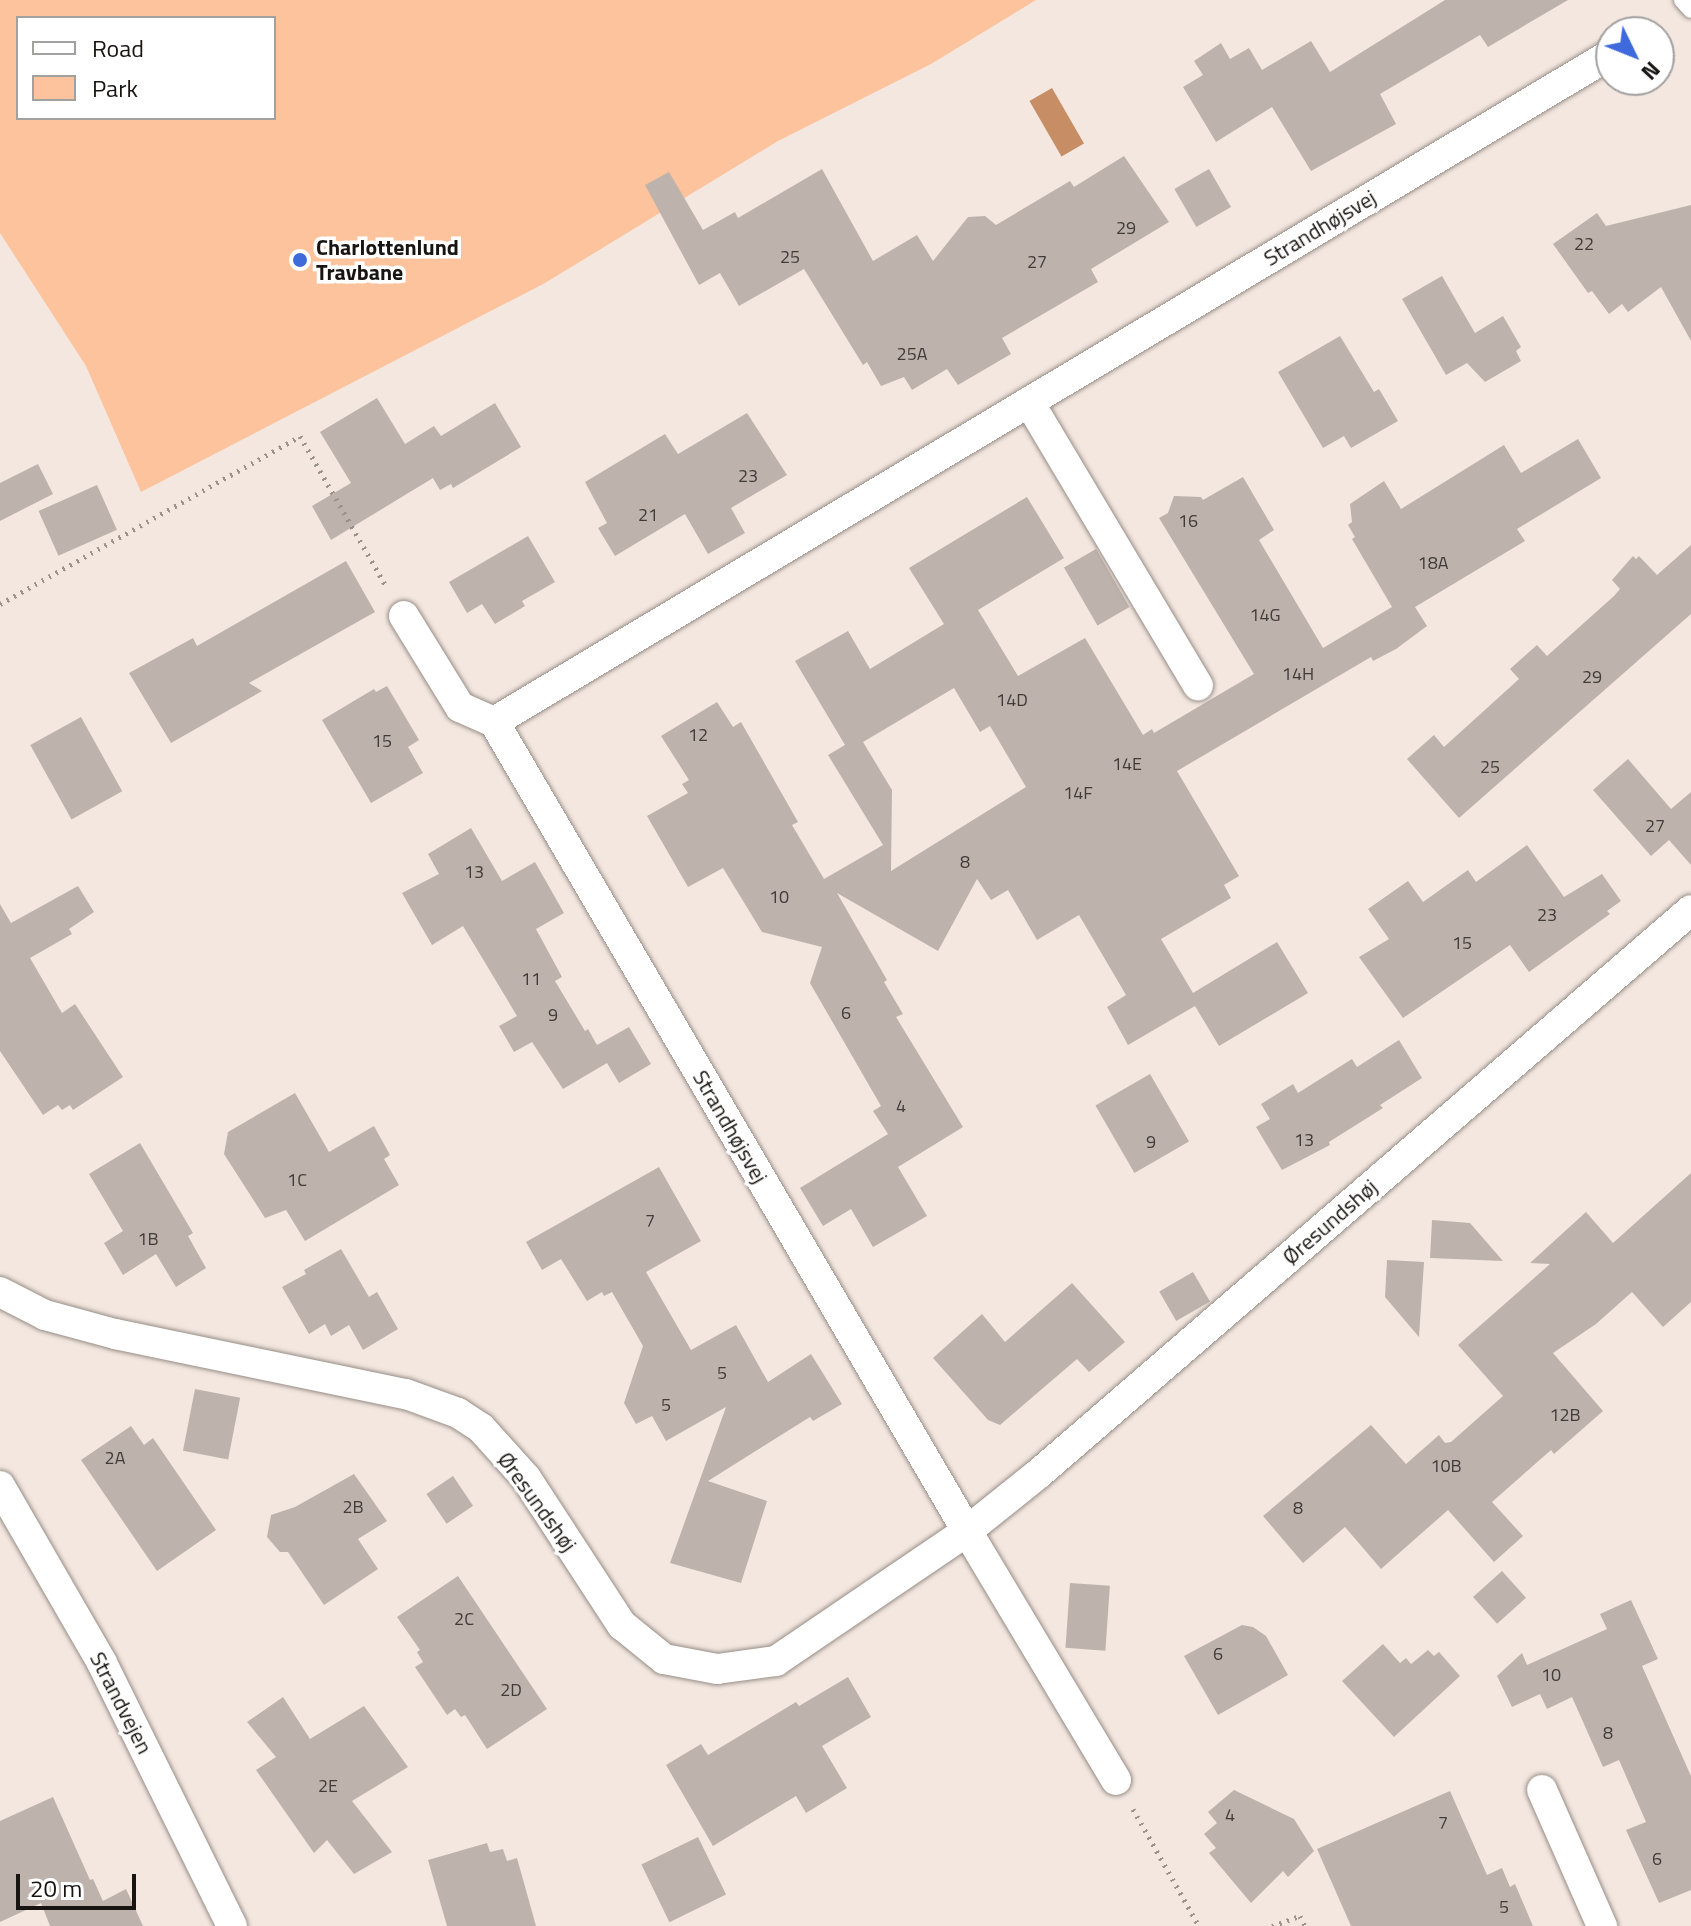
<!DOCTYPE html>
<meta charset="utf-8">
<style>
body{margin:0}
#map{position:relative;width:1691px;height:1926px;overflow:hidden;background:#f3e7e0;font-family:"Titillium Web",sans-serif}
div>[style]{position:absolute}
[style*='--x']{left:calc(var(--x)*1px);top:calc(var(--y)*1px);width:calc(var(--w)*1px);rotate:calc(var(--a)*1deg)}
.green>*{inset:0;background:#fcc39c}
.water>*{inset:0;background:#c78d64;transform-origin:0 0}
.building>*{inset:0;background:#beb3ac;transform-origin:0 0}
.path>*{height:5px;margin-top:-2.5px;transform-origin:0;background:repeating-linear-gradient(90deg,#9b928d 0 2px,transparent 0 8px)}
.roads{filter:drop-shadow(0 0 2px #978d86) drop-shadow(0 0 2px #978d86)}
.service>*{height:16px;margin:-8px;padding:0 8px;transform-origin:8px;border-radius:8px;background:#fff}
.minor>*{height:30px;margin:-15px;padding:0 15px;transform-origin:15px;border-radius:15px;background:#fff}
.dots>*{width:22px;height:22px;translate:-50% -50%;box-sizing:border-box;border:4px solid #fff;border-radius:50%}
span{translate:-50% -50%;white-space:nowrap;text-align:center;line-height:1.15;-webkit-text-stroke:7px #fff;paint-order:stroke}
.number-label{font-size:18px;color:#423c38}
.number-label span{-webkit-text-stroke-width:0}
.street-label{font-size:22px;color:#181412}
.poi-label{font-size:22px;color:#181412;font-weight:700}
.left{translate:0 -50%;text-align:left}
.legend{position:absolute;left:16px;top:16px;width:260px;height:104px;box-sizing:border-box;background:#fff;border:2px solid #a3a1a0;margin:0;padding:10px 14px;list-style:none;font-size:24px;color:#181412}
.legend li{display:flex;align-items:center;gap:16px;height:40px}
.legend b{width:40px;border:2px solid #a3a1a0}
.north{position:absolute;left:1595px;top:16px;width:80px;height:80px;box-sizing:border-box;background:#fff;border:2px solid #a3a1a0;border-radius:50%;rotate:133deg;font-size:22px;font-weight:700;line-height:32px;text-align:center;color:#181412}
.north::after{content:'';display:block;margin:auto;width:28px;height:36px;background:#3f6adb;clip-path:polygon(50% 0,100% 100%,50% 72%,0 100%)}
.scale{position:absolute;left:16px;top:1874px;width:120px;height:36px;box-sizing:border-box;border:4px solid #181412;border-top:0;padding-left:10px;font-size:24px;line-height:28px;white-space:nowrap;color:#181412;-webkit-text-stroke:6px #fff;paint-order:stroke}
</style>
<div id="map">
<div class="green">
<i style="clip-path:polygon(evenodd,0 0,1036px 0,931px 64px,778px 141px,545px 283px,141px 492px,86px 366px,0 233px,0 0,18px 18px,274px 18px,274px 118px,18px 118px,18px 18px)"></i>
</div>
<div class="water">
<i style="left:1052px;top:88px;width:64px;height:26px;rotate:60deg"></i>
</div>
<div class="building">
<i style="clip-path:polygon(1445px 0,1568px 0,1488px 47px,1480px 35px,1380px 94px,1396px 124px,1311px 171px,1272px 107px,1216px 142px,1183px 87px,1203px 75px,1194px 61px,1221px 43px,1230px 59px,1249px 48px,1262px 70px,1311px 41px,1330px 72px)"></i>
<i style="clip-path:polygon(1124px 156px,1169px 222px,1091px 269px,1098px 282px,1002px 338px,1011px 354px,958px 385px,947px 369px,912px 390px,904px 377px,881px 386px,867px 362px,863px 365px,804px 269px,739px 306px,720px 273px,699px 285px,645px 185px,669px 172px,703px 230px,735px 212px,738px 218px,822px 169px,873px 261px,917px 235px,933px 261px,968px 217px,985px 216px,996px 225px,1070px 181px,1074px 187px)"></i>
<i style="left:1209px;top:169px;width:44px;height:40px;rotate:60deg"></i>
<i style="clip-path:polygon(1691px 205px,1691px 341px,1661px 287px,1628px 312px,1622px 304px,1609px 314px,1592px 291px,1588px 293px,1553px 244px,1597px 213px,1606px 226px)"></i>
<i style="clip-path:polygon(1442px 276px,1475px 333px,1503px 316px,1521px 347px,1516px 351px,1521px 361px,1485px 382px,1467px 363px,1446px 375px,1402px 299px)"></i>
<i style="clip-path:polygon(1340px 336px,1374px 392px,1379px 389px,1398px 421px,1351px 448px,1344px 436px,1323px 448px,1278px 372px)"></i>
<i style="clip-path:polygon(377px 398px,405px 444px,434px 426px,441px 436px,495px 403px,521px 447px,453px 488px,451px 484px,440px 490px,433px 478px,331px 540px,312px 506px,351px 483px,320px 432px)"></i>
<i style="clip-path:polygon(747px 413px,787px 475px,731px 508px,745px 533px,708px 554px,685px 514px,615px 556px,598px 528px,607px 523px,585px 482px,665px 434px,678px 454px)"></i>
<i style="clip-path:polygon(evenodd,1578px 439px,1601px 478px,1517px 529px,1525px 541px,1415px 607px,1427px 626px,1396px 649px,1373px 661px,1371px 657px,1177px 771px,1239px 876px,1224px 885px,1231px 898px,1161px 939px,1193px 993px,1277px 942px,1308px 993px,1219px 1046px,1195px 1006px,1128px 1045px,1107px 1007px,1126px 995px,1079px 915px,1037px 940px,1008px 890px,991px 900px,977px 879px,938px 951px,837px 893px,887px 980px,884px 982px,903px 1014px,896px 1017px,963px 1127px,898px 1167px,927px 1216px,873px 1247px,851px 1209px,823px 1226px,800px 1188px,888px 1134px,873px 1111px,881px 1106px,810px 983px,822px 947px,762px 932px,723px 868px,688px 887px,647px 816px,688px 793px,682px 784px,689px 780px,661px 736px,717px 702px,733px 727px,741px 722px,798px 822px,792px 825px,824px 879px,883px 845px,828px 755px,845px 745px,795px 661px,848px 631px,870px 669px,944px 624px,909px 568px,1027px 497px,1064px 558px,978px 610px,1018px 676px,1085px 638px,1143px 735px,1152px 729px,1154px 733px,1254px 674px,1159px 518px,1168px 513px,1174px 496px,1201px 497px,1203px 500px,1243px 477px,1274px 530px,1259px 540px,1323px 648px,1392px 607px,1352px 539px,1355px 537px,1348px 525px,1352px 522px,1350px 504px,1384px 481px,1401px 509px,1504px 445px,1521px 473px,1578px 439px,954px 688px,980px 732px,990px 726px,1026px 787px,891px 871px,892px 790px,863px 742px,954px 688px)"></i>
<i style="clip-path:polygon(38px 464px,53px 494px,0 521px,0 483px)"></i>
<i style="left:97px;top:485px;width:49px;height:64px;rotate:66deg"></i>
<i style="clip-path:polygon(528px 536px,555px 582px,522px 601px,525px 606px,495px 624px,482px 604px,467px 613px,449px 582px)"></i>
<i style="clip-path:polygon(1691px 545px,1691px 614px,1459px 818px,1407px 759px,1434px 735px,1444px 747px,1519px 679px,1510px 669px,1537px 645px,1547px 656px,1614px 596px,1620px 589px,1612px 580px,1633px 556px,1636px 559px,1639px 556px,1657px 575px)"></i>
<i style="left:1096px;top:549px;width:67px;height:37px;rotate:60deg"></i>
<i style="clip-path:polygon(346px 561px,375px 612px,249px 683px,262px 691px,171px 743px,129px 673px,193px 638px,197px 646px)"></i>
<i style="clip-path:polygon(387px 686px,419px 740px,408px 747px,423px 773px,371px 803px,322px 720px,374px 689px,376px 692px)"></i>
<i style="left:81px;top:717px;width:85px;height:58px;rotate:61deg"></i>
<i style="clip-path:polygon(1628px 759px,1671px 809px,1691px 792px,1691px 865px,1669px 840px,1651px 856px,1593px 790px)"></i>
<i style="clip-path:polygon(471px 828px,502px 881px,535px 862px,564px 913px,536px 929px,562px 977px,555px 981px,585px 1031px,588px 1029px,597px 1045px,629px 1027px,651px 1064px,619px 1083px,607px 1063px,563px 1089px,532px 1042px,514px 1052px,499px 1026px,517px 1016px,463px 926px,432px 945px,402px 893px,439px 874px,428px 854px)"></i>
<i style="clip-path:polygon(1527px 845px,1564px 897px,1602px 874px,1621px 901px,1607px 911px,1610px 914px,1529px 972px,1510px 945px,1403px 1018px,1359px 957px,1389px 939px,1368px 909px,1408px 881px,1423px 902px,1468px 870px,1476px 882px)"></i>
<i style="clip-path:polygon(78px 886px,94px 912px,69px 929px,72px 934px,30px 958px,62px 1013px,75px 1004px,123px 1077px,73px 1110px,70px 1105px,62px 1110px,58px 1105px,43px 1115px,0 1051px,0 904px,11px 923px)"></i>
<i style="clip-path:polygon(1399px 1040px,1422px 1078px,1380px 1105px,1383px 1108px,1329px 1142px,1330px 1145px,1282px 1170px,1256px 1127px,1270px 1119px,1261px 1104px,1293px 1084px,1298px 1093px,1352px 1059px,1357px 1067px)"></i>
<i style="left:1150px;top:1074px;width:78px;height:63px;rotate:60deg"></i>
<i style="clip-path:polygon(295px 1093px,329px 1152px,374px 1126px,390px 1155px,384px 1159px,399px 1185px,305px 1241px,286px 1210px,265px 1218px,224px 1154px,228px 1132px)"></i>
<i style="clip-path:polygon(140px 1143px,193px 1233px,188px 1236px,206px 1268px,176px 1287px,156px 1254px,123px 1275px,104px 1243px,123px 1231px,89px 1174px)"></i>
<i style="clip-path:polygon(659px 1167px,701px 1241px,646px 1272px,691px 1350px,736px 1325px,768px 1382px,811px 1354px,842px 1404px,813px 1421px,810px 1417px,708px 1481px,767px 1501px,741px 1583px,670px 1563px,726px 1407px,666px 1441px,652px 1416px,636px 1424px,624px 1403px,643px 1346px,612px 1292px,604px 1296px,602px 1292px,587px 1301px,561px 1259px,542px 1270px,526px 1242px)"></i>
<i style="clip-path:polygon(1691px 1173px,1691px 1302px,1663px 1327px,1632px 1292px,1596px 1324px,1553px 1353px,1603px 1411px,1554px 1454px,1551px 1450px,1492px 1502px,1523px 1536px,1494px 1562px,1448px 1510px,1381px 1569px,1345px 1527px,1303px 1563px,1263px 1516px,1371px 1425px,1406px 1464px,1439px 1435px,1445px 1443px,1451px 1442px,1503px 1396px,1458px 1345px,1550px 1264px,1530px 1263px,1586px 1212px,1613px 1243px)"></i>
<i style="clip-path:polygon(1432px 1220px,1470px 1223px,1503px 1261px,1430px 1258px)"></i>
<i style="clip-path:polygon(341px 1249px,369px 1297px,377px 1292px,398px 1329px,363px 1350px,349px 1325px,331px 1336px,325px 1324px,309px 1334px,282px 1287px,306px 1274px,304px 1270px)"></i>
<i style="clip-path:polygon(1387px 1260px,1424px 1262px,1419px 1337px,1385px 1297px)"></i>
<i style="left:1193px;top:1272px;width:34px;height:39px;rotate:60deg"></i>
<i style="clip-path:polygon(1072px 1283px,1125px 1342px,1089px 1372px,1077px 1359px,1000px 1425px,988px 1420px,933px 1358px,982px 1314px,1005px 1342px)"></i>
<i style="left:195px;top:1389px;width:46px;height:63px;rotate:11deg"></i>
<i style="clip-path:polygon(131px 1426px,144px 1445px,153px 1438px,216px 1530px,157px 1571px,81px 1460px)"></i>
<i style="clip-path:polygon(354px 1474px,387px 1521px,358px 1539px,378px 1569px,324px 1605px,288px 1552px,280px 1552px,267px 1537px,271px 1515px,295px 1507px)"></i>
<i style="left:453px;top:1476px;width:36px;height:32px;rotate:56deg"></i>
<i style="left:1502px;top:1571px;width:36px;height:39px;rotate:48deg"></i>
<i style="clip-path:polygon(458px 1576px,547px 1709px,487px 1749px,465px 1715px,461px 1717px,455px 1709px,447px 1715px,415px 1667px,423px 1662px,417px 1652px,420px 1650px,397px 1617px)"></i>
<i style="left:1070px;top:1583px;width:40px;height:65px;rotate:4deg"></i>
<i style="clip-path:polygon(1631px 1600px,1658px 1659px,1642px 1666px,1691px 1776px,1691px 1890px,1659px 1903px,1626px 1830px,1646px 1822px,1619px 1760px,1603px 1767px,1572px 1697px,1547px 1709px,1540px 1694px,1512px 1707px,1497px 1676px,1522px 1653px,1527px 1665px,1607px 1629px,1600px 1614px)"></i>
<i style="clip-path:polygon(1242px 1625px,1253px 1627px,1266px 1636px,1288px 1675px,1218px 1715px,1184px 1656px)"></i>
<i style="clip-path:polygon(1383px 1644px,1400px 1663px,1406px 1658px,1411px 1664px,1428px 1650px,1434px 1656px,1439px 1652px,1460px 1676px,1394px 1737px,1342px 1681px)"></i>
<i style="clip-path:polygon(848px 1677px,871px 1717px,822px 1746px,847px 1788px,806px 1813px,796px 1796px,713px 1846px,666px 1765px,701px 1744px,708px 1755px,796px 1702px,799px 1706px)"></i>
<i style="clip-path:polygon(283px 1697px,310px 1739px,364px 1706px,408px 1767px,352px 1801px,392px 1852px,354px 1874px,327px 1840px,314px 1853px,256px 1770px,276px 1757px,247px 1722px)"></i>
<i style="clip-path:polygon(1234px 1790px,1294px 1819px,1314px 1851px,1288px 1877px,1283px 1871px,1251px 1903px,1209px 1853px,1216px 1848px,1204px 1834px,1217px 1823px,1208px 1812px)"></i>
<i style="clip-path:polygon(1450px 1791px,1487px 1875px,1502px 1868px,1510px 1887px,1515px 1884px,1533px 1926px,1351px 1926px,1317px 1849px)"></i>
<i style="clip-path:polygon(53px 1797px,90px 1880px,93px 1879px,103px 1901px,126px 1889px,143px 1926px,50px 1926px,41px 1903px,0 1922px,0 1821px)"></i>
<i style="left:698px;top:1837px;width:64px;height:63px;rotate:64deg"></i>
<i style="clip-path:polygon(487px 1843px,490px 1852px,503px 1849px,507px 1861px,517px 1858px,536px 1926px,447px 1926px,428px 1860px)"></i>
</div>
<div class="path">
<i style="--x:0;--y:604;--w:344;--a:-29.2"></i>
<i style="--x:300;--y:436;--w:175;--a:60.2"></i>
<i style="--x:1133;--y:1809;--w:134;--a:60.6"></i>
<i style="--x:1272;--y:1926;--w:30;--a:-20"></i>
<i style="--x:1300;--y:1916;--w:11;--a:63"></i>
</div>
<div class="roads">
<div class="service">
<i style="--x:1682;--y:0;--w:13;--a:48"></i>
</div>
<div class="minor">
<i style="--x:1029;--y:402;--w:330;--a:59.2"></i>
<i style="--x:404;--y:616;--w:107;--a:58.4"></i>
<i style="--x:460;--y:707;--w:37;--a:24"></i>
<i style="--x:0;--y:1292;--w:51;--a:27.1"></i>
<i style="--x:45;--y:1315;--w:73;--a:15.2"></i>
<i style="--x:115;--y:1334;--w:297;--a:11.7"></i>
<i style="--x:406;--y:1394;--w:55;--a:20.1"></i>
<i style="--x:458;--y:1413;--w:27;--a:33"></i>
<i style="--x:481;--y:1428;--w:67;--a:48"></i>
<i style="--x:526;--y:1478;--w:176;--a:56.9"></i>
<i style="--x:622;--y:1625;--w:54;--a:39"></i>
<i style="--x:664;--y:1659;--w:54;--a:10.7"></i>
<i style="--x:717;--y:1669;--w:60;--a:-7.7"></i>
<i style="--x:776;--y:1661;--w:231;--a:-34.2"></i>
<i style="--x:967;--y:1531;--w:90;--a:-38.7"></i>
<i style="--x:1037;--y:1475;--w:864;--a:-40.82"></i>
<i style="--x:0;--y:1486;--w:204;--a:60"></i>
<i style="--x:102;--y:1663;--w:293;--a:63.7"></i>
<i style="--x:1116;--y:1780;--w:290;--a:-120.9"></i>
<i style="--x:967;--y:1531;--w:937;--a:-120.31"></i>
<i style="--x:494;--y:722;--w:1302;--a:-30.88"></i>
<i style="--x:1542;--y:1790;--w:149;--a:66.2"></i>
</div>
</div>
<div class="dots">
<i style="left:300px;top:260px;background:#3f6adb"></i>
</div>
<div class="number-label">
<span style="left:1126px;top:228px">29</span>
<span style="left:1584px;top:244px">22</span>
<span style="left:790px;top:257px">25</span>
<span style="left:1037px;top:262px">27</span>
<span style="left:912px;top:354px">25A</span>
<span style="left:748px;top:476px">23</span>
<span style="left:648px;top:515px">21</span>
<span style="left:1188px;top:521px">16</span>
<span style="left:1433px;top:563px">18A</span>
<span style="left:1265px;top:615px">14G</span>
<span style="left:1298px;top:674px">14H</span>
<span style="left:1592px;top:677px">29</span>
<span style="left:1012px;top:700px">14D</span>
<span style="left:698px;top:735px">12</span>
<span style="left:382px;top:741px">15</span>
<span style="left:1127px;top:764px">14E</span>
<span style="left:1490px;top:767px">25</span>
<span style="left:1078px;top:793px">14F</span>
<span style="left:1655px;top:826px">27</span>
<span style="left:965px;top:862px">8</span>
<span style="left:474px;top:872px">13</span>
<span style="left:779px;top:897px">10</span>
<span style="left:1547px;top:915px">23</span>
<span style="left:1462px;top:943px">15</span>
<span style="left:531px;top:979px">11</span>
<span style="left:846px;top:1013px">6</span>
<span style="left:553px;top:1015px">9</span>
<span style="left:901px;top:1106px">4</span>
<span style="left:1304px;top:1140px">13</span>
<span style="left:1151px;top:1142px">9</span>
<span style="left:297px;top:1180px">1C</span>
<span style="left:650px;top:1221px">7</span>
<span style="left:148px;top:1239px">1B</span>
<span style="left:722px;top:1373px">5</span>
<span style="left:666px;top:1405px">5</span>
<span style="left:1565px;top:1415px">12B</span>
<span style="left:115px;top:1458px">2A</span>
<span style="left:1446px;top:1466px">10B</span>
<span style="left:353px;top:1507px">2B</span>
<span style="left:1298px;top:1508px">8</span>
<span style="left:464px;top:1619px">2C</span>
<span style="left:1218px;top:1654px">6</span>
<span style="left:1551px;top:1675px">10</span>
<span style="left:511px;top:1690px">2D</span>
<span style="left:1608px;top:1733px">8</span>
<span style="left:328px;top:1786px">2E</span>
<span style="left:1230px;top:1815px">4</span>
<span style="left:1443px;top:1823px">7</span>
<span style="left:1657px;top:1859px">6</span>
<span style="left:1504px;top:1907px">5</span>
</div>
<div class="street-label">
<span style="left:1320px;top:228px;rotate:-31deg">Strandhøjsvej</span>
<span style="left:730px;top:1127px;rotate:60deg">Strandhøjsvej</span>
<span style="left:1330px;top:1222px;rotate:-41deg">Øresundshøj</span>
<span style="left:537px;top:1502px;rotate:54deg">Øresundshøj</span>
<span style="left:121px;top:1703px;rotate:63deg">Strandvejen</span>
</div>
<div class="poi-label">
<span class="left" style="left:316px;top:260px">Charlottenlund<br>Travbane</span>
</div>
<ul class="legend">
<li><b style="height:10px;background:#fff"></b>Road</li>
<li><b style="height:22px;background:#fcc39c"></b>Park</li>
</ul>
<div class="north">N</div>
<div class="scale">20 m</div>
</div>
